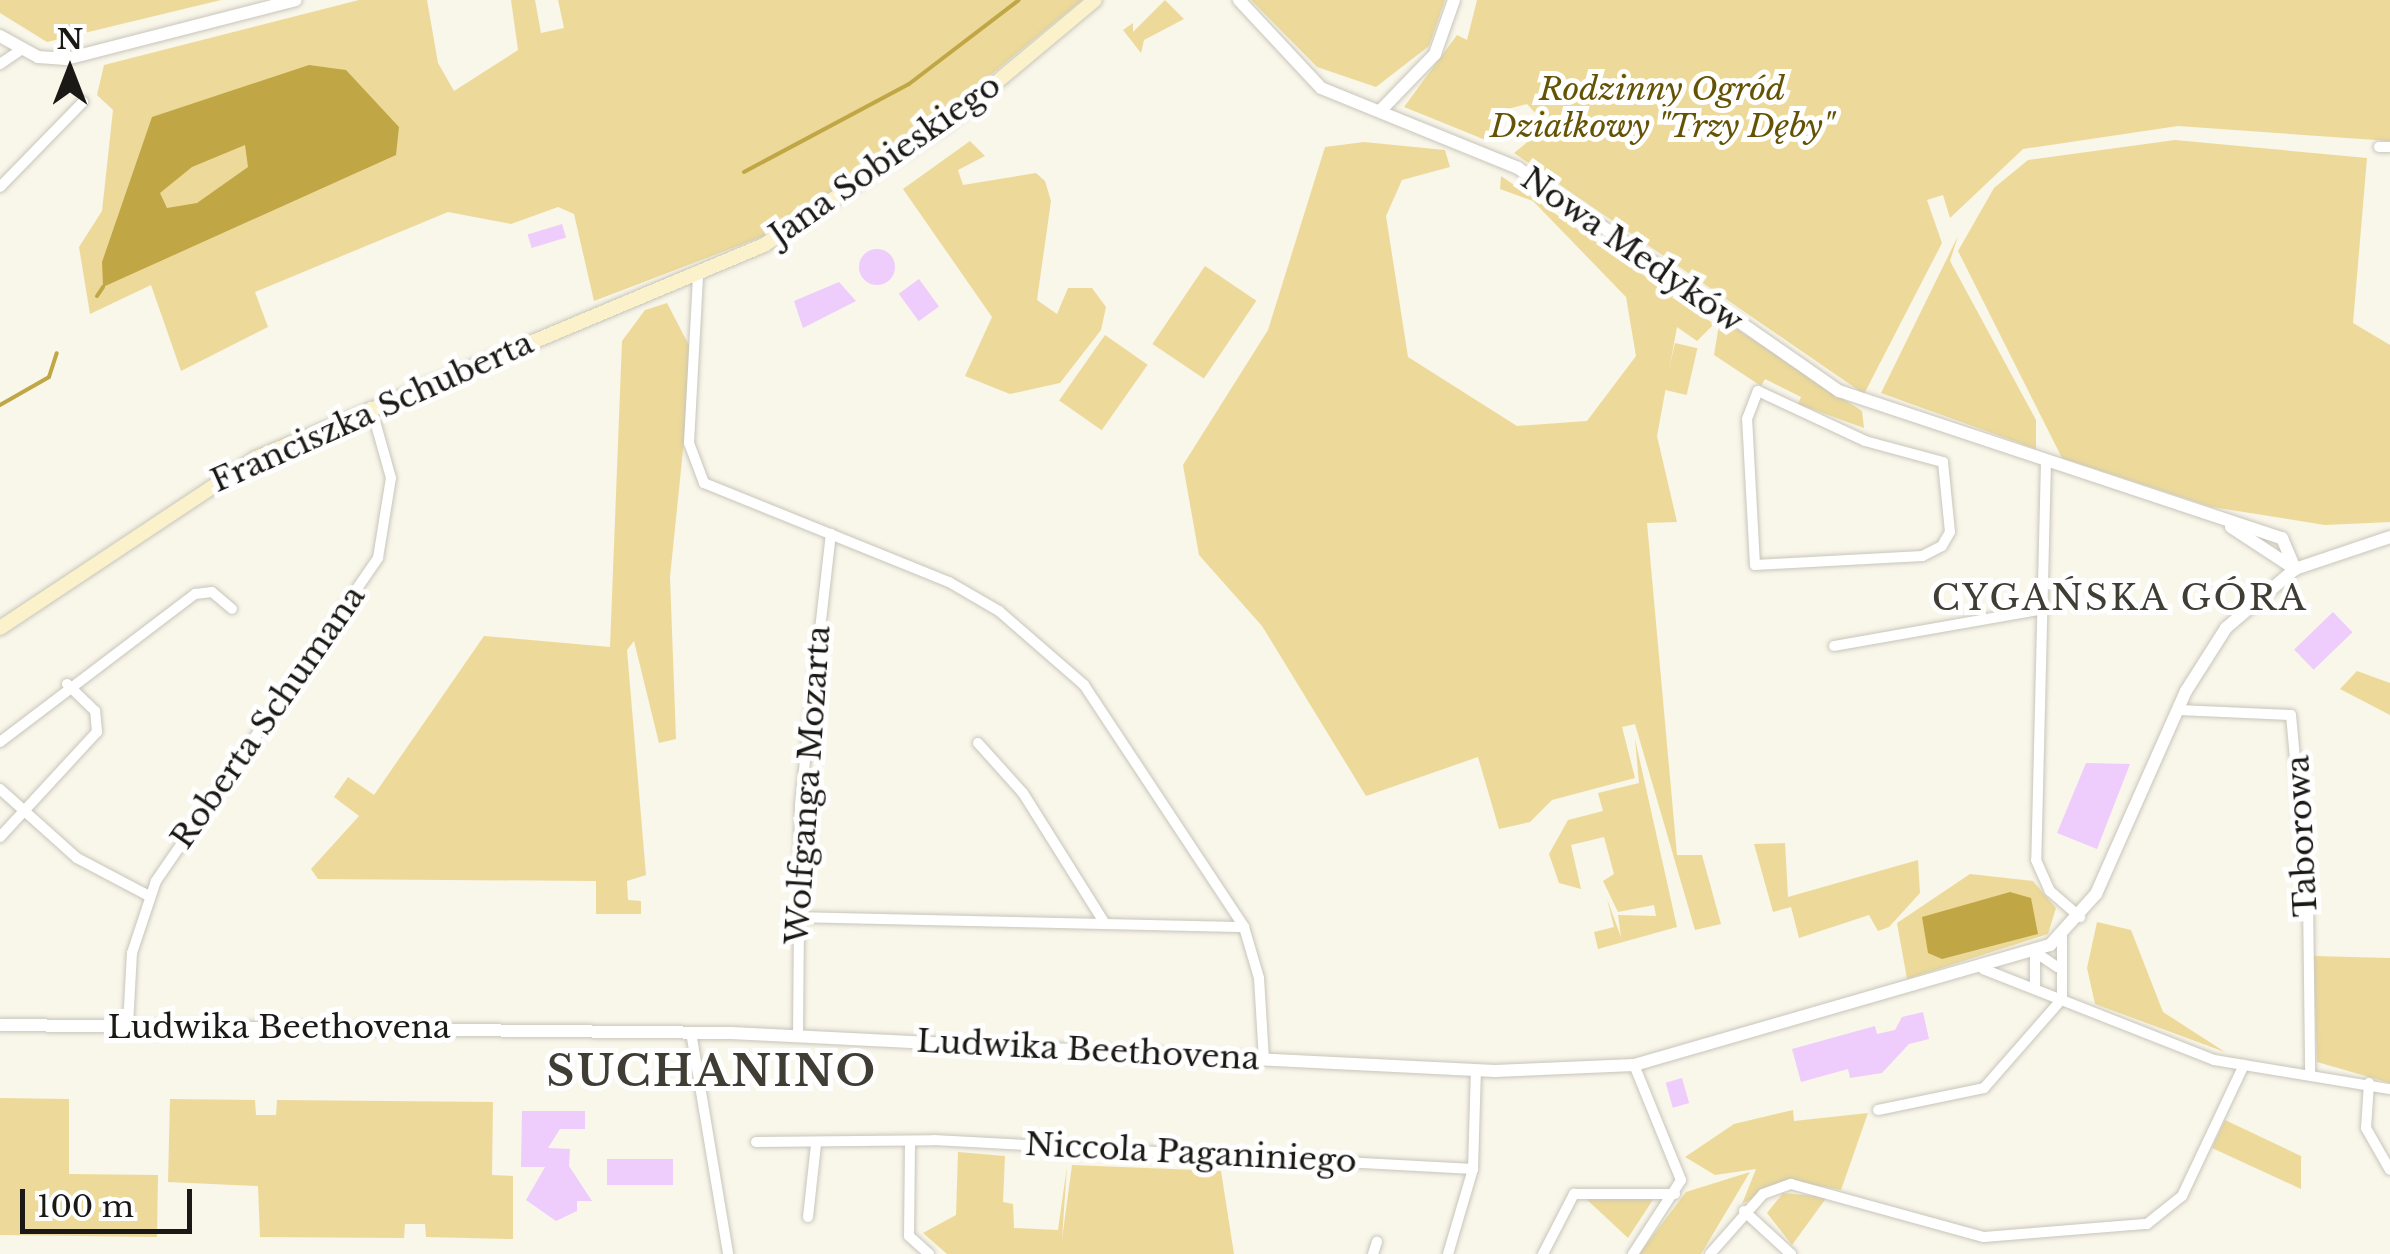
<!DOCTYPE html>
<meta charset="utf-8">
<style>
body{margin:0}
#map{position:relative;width:2390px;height:1254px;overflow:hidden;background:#f9f6ea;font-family:"Libre Baskerville",serif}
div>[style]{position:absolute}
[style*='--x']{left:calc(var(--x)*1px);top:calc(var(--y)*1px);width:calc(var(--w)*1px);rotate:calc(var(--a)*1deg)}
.green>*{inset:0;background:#edda9a;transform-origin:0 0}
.water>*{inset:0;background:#c1a646}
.stream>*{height:4px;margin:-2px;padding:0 2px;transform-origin:2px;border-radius:2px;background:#c1a646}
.building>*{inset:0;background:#eecdfc;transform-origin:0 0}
.round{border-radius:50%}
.roads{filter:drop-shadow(0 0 2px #c8c5ba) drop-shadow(0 0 2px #c8c5ba)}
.minor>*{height:10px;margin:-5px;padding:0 5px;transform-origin:5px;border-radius:5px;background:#fff}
.tertiary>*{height:12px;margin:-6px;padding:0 6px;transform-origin:6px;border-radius:6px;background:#fff}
.secondary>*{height:14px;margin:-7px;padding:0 7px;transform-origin:7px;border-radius:7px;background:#fbf1ca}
span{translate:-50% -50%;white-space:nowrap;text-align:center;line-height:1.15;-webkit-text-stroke:10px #fff;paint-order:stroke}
.park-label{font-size:32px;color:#655305;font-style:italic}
.street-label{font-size:32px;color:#1a1915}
.neighbourhood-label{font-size:35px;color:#3f3d34;letter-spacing:2.5px}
.district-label{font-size:42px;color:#3f3d34;font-weight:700;letter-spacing:2.5px}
.north{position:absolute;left:20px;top:20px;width:100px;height:100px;-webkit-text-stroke:8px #fff;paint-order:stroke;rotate:0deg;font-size:28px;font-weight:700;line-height:40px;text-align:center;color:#1a1915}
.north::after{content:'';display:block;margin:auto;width:35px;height:45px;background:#1a1915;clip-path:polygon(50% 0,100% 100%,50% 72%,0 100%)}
.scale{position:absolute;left:20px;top:1189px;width:172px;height:45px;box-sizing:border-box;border:5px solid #1a1915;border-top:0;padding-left:12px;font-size:30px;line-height:35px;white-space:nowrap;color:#1a1915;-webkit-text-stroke:8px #fff;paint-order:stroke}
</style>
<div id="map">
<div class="green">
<i style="clip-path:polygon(0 0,221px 0,47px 42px,0 13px)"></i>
<i style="clip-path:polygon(359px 0,427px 0,438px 63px,454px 91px,518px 50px,511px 0,535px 0,541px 33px,564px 28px,558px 0,1082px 0,899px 150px,772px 233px,594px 301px,574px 214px,558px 207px,511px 224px,448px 212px,255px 292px,268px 327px,181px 371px,151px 285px,90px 314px,79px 247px,102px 211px,113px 110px,97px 95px,104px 65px)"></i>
<i style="clip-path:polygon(1165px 0,1184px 19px,1144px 40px,1141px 53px,1123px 30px,1133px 23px,1133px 32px)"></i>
<i style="clip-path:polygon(1251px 0,1445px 0,1429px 46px,1376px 87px,1317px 67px)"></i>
<i style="clip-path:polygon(1477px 0,2390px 0,2390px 141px,2178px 126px,2023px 149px,1950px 218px,1943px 195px,1927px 200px,1942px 243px,1864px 394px,1514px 153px,1547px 126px,1527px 104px,1492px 113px,1488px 141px,1404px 107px,1457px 35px,1467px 40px)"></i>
<i style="clip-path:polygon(2175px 140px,2367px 158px,2353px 323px,2390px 345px,2390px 522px,2325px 525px,2212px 507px,2062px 458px,1958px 251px,1994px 188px,2028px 160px)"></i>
<i style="clip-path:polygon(970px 141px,985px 156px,958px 170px,963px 185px,1036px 173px,1045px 181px,1051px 201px,1037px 300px,1057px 314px,1068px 288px,1092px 288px,1106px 307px,1101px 330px,1060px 383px,1010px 394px,965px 376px,992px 317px,903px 189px)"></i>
<i style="clip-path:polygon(1364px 142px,1445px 150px,1450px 167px,1402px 180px,1386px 216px,1408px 357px,1517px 426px,1587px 421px,1636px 356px,1626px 297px,1533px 201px,1500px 189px,1501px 176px,1714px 324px,1697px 341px,1677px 327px,1657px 436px,1677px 522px,1647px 523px,1677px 855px,1702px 855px,1721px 924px,1695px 930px,1635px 724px,1622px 727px,1635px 778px,1552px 800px,1530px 822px,1499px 829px,1478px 757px,1366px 796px,1262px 626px,1199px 555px,1183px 465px,1268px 330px,1325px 147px)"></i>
<i style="clip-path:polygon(1958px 236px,1950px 261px,2036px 420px,2036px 449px,1881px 393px)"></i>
<i style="left:1205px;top:266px;width:62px;height:94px;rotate:34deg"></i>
<i style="clip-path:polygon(667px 303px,693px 353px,670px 577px,676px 739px,659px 743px,634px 641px,627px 650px,646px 875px,627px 881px,628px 900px,641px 901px,641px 914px,596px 914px,596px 881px,318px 879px,311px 869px,359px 816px,334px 797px,348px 777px,374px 795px,484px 636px,610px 647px,622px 341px,645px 310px)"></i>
<i style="clip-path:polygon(1720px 318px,1862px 411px,1864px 428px,1798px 404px,1801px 397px,1765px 379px,1761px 386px,1714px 355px)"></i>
<i style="left:1105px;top:335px;width:52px;height:80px;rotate:35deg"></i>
<i style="left:1675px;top:343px;width:23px;height:48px;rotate:13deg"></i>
<i style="clip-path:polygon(2357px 671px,2390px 683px,2390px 715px,2340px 689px)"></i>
<i style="clip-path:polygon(1635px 739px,1677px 927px,1598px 949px,1594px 932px,1614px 927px,1607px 899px,1621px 937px,1618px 915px,1656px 916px,1654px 905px,1618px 912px,1603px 881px,1614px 874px,1604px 837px,1571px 845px,1581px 889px,1559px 883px,1549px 854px,1568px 820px,1603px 811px,1598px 793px,1639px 783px)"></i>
<i style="clip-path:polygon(1785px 843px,1788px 897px,1918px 860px,1920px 893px,1889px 927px,1878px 931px,1869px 915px,1799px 938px,1791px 907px,1773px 912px,1754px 844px)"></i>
<i style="clip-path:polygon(1970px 874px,2033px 881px,2056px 908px,2048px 934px,1907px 979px,1897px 923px)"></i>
<i style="clip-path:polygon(2097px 922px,2131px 930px,2163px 1012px,2225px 1052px,2095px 1004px,2087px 968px)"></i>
<i style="clip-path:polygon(2314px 956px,2390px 958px,2390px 1083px,2317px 1062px)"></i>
<i style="clip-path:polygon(0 1098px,69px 1099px,69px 1174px,158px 1175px,157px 1237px,0 1235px)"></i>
<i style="clip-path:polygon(170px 1099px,255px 1100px,256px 1115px,276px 1115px,277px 1100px,493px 1102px,492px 1175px,513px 1176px,513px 1239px,426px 1237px,425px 1224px,405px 1224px,404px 1238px,260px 1237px,258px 1186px,168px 1182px)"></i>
<i style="clip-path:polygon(1793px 1110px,1794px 1121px,1868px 1113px,1841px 1190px,1787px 1180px,1742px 1204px,1756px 1169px,1715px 1175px,1685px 1157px,1734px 1124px)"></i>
<i style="clip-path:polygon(2225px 1120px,2301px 1156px,2301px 1189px,2212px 1148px)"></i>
<i style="clip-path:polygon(958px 1152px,1005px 1156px,1003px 1202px,1013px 1204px,1014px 1228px,1058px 1230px,1067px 1166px,1062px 1239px,1072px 1165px,1221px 1171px,1234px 1254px,947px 1254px,923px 1233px,956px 1215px)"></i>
<i style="clip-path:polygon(1750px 1172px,1701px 1254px,1639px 1254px,1686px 1192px)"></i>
<i style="clip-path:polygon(1783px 1193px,1827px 1197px,1792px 1245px,1767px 1213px)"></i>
<i style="clip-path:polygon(1656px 1195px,1628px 1238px,1583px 1196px)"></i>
</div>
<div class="water">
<i style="clip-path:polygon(evenodd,309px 65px,346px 70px,399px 127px,396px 155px,103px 287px,102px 262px,152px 117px,309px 65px,245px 145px,248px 167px,197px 203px,167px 208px,160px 193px,192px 167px,245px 145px)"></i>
<i style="clip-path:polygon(2010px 892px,2031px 898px,2038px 934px,1942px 959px,1928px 953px,1922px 917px)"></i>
</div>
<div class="stream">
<i style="--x:744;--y:172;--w:187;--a:-28.1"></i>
<i style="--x:909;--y:84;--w:138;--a:-37.4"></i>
<i style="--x:97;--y:296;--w:11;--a:-56"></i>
<i style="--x:0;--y:405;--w:56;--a:-29.7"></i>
<i style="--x:49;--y:377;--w:25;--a:-72"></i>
</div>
<div class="building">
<i style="left:562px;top:224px;width:14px;height:36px;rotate:73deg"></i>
<i class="round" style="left:859px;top:249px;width:36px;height:36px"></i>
<i style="left:919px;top:279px;width:34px;height:25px;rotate:54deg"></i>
<i style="clip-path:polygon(839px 282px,856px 301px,803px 328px,794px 301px)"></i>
<i style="left:2333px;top:612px;width:28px;height:54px;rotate:46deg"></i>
<i style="clip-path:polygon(2086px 763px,2130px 764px,2097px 849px,2057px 833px)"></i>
<i style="clip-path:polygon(1923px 1012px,1929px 1039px,1909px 1044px,1882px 1073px,1850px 1078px,1848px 1069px,1801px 1082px,1792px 1049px,1875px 1026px,1877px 1034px,1895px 1030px,1902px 1017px)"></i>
<i style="left:1682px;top:1078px;width:26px;height:17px;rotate:74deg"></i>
<i style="clip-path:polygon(522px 1111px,585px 1111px,585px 1129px,560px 1129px,548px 1148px,570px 1149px,569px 1166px,592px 1201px,577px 1201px,577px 1211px,556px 1221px,526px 1200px,545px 1167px,521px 1167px)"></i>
<i style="left:607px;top:1159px;width:66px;height:26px"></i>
</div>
<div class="roads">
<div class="minor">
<i style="--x:0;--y:64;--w:27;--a:-34"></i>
<i style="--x:2379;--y:147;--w:11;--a:0"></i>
<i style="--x:0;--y:187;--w:119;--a:-45.7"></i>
<i style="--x:698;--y:277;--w:166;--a:93.1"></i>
<i style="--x:689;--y:443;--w:43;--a:69.4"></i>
<i style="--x:704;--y:483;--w:264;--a:22"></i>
<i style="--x:949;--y:582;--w:58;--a:30.1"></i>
<i style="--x:999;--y:611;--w:113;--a:41"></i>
<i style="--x:1084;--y:685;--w:290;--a:56.5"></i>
<i style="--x:1244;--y:927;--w:53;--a:73.6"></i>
<i style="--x:1259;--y:978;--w:81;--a:86.5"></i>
<i style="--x:1758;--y:391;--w:118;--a:25"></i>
<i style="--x:1865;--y:441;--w:81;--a:15.1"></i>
<i style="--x:1943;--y:462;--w:70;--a:84.3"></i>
<i style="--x:1950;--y:532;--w:16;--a:120"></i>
<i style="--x:1942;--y:546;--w:22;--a:153"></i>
<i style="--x:1922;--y:556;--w:167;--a:176.9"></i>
<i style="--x:1755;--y:565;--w:146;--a:-93.1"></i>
<i style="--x:1747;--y:419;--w:30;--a:-69"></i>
<i style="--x:2046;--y:461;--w:399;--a:91.4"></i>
<i style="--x:2036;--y:860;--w:34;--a:66"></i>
<i style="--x:2050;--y:891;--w:40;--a:41"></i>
<i style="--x:1834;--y:646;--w:208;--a:-10"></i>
<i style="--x:2178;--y:710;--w:113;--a:2.5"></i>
<i style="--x:2291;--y:715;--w:183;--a:84.7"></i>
<i style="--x:2308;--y:897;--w:176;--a:89.3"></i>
<i style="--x:0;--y:742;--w:245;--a:-37.2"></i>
<i style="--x:195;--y:594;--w:17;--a:-7"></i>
<i style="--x:212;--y:592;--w:26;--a:40"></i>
<i style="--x:978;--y:743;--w:67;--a:48"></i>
<i style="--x:1023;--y:793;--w:152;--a:57.9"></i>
<i style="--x:0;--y:789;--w:103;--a:41.9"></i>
<i style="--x:77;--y:858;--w:81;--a:27.8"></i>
<i style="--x:0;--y:837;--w:143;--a:-47.3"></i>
<i style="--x:97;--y:732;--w:21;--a:-95"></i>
<i style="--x:95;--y:711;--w:39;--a:-136"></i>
<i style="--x:797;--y:917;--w:447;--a:1.3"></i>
<i style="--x:1983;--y:969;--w:248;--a:21.5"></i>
<i style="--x:2214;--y:1060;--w:178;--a:9.4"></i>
<i style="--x:2035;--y:989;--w:37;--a:-90"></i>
<i style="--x:2035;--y:952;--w:27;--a:34"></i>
<i style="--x:2062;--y:999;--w:64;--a:-90"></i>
<i style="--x:128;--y:1026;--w:73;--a:-86.9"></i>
<i style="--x:132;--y:953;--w:76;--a:-71.6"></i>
<i style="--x:156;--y:881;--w:392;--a:-55.5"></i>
<i style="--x:378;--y:558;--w:81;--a:-80.8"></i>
<i style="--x:391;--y:478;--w:74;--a:-105.7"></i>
<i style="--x:691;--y:1032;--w:225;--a:80.5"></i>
<i style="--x:798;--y:1036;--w:231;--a:-89.5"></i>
<i style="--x:800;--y:805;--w:273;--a:-83.5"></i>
<i style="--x:2369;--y:1083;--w:45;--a:93.8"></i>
<i style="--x:2366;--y:1128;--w:48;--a:60.3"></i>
<i style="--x:1878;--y:1110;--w:108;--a:-11.7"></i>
<i style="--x:1984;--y:1088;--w:118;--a:-48.8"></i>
<i style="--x:756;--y:1142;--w:178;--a:-0.6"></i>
<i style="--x:934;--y:1140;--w:540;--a:3.08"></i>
<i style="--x:910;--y:1143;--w:93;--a:90.6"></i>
<i style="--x:909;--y:1236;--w:27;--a:42"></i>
<i style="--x:1744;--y:1211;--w:64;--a:42.5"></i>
<i style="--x:808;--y:1217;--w:73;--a:-83.7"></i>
<i style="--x:1373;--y:1254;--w:13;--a:-72"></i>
<i style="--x:1448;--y:1254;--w:89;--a:-73.6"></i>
<i style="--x:1473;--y:1169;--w:99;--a:-88.3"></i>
<i style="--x:1543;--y:1254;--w:68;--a:-62.7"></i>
<i style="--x:1574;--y:1194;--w:101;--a:0"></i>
<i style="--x:1633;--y:1254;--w:88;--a:-57"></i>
<i style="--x:1681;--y:1180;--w:124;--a:-112.2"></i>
<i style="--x:1710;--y:1254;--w:80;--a:-48.5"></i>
<i style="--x:1763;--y:1194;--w:30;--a:-20"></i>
<i style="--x:1791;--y:1184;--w:200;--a:15.4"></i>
<i style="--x:1984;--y:1237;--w:164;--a:-4.6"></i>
<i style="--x:2147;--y:1224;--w:45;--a:-38.7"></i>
<i style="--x:2182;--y:1196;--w:145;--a:-64.7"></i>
</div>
<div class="tertiary">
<i style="--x:1239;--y:0;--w:120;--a:47"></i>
<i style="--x:1321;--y:88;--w:213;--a:22.1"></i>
<i style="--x:1518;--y:168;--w:391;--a:34.8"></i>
<i style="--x:1839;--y:391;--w:467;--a:18.4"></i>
<i style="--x:2282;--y:538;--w:34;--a:67"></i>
<i style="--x:0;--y:36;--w:43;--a:28.9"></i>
<i style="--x:38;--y:57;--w:28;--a:4"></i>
<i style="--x:66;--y:59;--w:237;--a:-14.4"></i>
<i style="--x:1381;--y:110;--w:78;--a:-46"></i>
<i style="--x:1435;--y:54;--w:57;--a:-70.6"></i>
<i style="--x:2231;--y:527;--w:77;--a:33.3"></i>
<i style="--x:0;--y:1025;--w:731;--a:0.63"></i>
<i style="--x:731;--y:1033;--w:765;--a:2.85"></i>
<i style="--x:1495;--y:1071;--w:139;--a:-2.5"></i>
<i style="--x:1634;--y:1065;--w:433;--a:-16.1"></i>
<i style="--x:2050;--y:945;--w:69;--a:-48"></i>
<i style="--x:2096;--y:894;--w:222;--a:-66.1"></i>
<i style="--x:2186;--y:691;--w:75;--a:-57.6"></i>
<i style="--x:2226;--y:628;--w:91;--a:-40.5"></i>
<i style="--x:2295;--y:569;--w:100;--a:-18.6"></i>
</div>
<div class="secondary">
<i style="--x:0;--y:628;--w:307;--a:-33.6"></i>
<i style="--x:256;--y:458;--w:551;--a:-22.75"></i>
<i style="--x:764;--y:245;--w:222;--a:-33.6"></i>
<i style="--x:949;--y:122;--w:190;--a:-39.9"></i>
</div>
</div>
<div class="park-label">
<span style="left:1662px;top:108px">Rodzinny Ogród<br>Działkowy "Trzy Dęby"</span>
</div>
<div class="street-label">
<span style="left:885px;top:160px;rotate:-35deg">Jana Sobieskiego</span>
<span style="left:1632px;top:250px;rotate:35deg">Nowa Medyków</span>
<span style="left:372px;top:412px;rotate:-24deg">Franciszka Schuberta</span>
<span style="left:268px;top:717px;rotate:-55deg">Roberta Schumana</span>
<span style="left:808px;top:785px;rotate:-86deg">Wolfganga Mozarta</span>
<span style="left:2302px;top:836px;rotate:-93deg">Taborowa</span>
<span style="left:279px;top:1027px">Ludwika Beethovena</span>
<span style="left:1088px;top:1050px;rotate:3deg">Ludwika Beethovena</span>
<span style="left:1191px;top:1153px;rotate:3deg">Niccola Paganiniego</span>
</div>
<div class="neighbourhood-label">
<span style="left:2120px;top:598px">CYGAŃSKA GÓRA</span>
</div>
<div class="district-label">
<span style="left:712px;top:1071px">SUCHANINO</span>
</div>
<div class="north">N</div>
<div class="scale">100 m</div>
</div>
